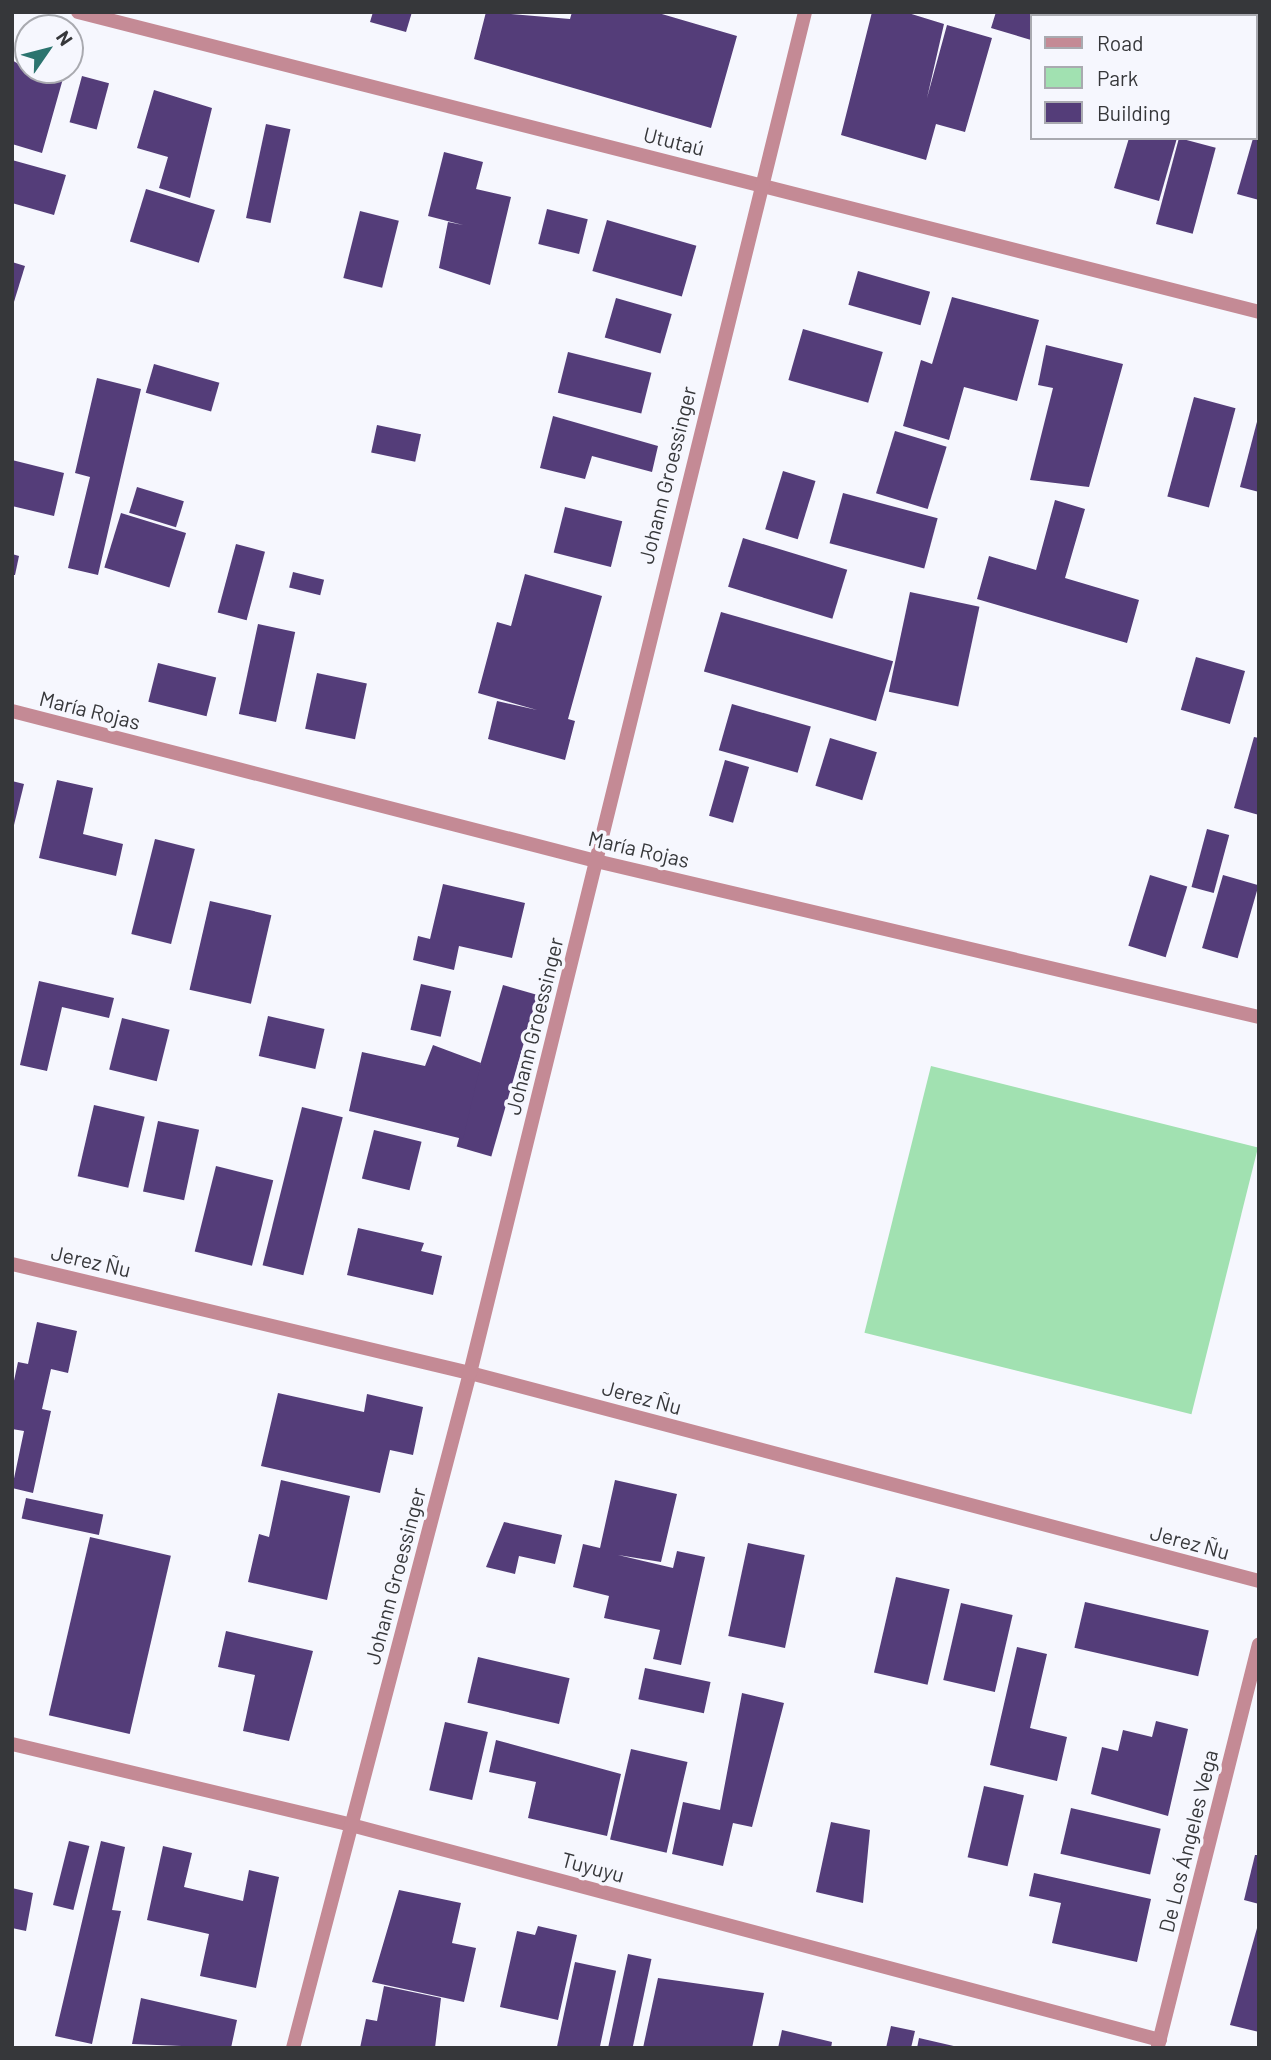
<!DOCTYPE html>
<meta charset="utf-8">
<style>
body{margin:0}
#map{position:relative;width:1271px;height:2060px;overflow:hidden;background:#f6f7fe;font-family:Barlow,sans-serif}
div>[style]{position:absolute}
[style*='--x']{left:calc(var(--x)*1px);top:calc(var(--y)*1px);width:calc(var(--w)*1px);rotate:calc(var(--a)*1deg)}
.green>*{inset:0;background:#a1e1b1;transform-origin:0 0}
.building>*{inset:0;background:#543d79;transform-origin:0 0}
.minor>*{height:14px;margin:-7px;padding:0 7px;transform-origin:7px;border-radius:7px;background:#c48a95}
span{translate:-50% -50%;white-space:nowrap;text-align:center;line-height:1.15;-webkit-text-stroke:7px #f6f7fe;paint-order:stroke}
.street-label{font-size:21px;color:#36373a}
.frame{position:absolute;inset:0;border:14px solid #36373a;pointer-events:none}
.legend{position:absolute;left:1030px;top:14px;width:228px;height:126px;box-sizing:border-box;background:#f6f7fe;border:2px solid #a9aab0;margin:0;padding:9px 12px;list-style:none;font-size:21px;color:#36373a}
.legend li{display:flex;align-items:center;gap:14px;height:35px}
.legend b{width:35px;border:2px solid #a9aab0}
.north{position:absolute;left:14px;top:14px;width:70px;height:70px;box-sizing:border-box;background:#f6f7fe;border:2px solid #a9aab0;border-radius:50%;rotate:55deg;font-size:19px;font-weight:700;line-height:28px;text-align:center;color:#36373a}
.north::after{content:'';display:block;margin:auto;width:24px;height:32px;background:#2c746f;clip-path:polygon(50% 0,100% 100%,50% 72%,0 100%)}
</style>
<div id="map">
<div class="green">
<i style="left:931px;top:1066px;width:337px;height:275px;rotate:14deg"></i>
</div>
<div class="building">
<i style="clip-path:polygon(373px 12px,412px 12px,406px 32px,370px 22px)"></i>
<i style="clip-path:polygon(486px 12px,570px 19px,572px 12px,655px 12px,737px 36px,711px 128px,474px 59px)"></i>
<i style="clip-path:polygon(872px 12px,905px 12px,944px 24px,927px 98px,947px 25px,992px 38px,965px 132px,936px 124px,926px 160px,841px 135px)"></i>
<i style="clip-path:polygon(996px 12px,1060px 12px,1031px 16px,1031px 40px,991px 28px)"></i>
<i style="clip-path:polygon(12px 60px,28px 70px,64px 75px,42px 153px,12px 144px)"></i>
<i style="left:82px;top:76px;width:28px;height:48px;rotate:15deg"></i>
<i style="clip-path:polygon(154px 90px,212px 108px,190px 198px,159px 188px,168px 157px,137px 148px)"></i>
<i style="clip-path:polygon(1258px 121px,1259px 121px,1259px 200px,1237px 194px)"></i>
<i style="left:266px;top:124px;width:25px;height:96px;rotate:12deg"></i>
<i style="clip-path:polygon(1129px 138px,1177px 138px,1159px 201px,1114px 188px)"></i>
<i style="left:1179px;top:138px;width:38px;height:89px;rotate:15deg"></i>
<i style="clip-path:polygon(444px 152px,483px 162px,476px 189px,511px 197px,490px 285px,439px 268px,448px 222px,463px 225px,428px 216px)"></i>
<i style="clip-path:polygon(12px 160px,66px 175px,54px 215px,12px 203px)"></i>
<i style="left:146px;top:189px;width:72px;height:55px;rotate:17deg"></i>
<i style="left:547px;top:209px;width:42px;height:36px;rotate:14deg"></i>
<i style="left:360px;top:211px;width:40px;height:69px;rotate:14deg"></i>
<i style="left:607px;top:220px;width:93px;height:53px;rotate:16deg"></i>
<i style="clip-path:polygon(12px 262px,25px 266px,13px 305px,12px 305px)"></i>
<i style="left:858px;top:271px;width:75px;height:35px;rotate:16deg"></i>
<i style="clip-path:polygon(952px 297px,1039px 320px,1017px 401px,964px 387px,949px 440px,903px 426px,921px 360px,932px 364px)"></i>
<i style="left:616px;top:298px;width:58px;height:41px;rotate:16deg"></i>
<i style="left:803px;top:329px;width:83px;height:53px;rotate:16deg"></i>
<i style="clip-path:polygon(1046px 345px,1123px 364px,1089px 487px,1030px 480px,1053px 388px,1038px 385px)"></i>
<i style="left:568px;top:352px;width:86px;height:42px;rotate:14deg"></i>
<i style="left:154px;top:364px;width:68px;height:30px;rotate:16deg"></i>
<i style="clip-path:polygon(97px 378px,141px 389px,98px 575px,68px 568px,90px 477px,75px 473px)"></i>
<i style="left:1194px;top:397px;width:43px;height:103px;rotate:15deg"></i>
<i style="clip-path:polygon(1259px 414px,1259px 492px,1240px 487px)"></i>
<i style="clip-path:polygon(553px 416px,658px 446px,652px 472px,592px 456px,585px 479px,540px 468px)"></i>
<i style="left:377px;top:425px;width:45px;height:28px;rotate:12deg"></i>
<i style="left:895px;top:431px;width:54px;height:65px;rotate:17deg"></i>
<i style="clip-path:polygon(12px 460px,64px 473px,54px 516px,12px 506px)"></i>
<i style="left:783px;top:471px;width:34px;height:61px;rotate:17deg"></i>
<i style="left:137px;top:487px;width:49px;height:27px;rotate:17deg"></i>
<i style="left:843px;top:493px;width:98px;height:52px;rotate:15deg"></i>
<i style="clip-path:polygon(1055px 500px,1085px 509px,1065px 578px,1139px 600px,1127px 643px,977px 599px,989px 556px,1036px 570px)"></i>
<i style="left:565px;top:507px;width:59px;height:47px;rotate:14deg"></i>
<i style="left:121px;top:513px;width:68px;height:57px;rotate:17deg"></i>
<i style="left:743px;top:538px;width:109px;height:51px;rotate:17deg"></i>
<i style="left:236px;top:544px;width:30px;height:71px;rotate:15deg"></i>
<i style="clip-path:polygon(12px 554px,19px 556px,15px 575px,12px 575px)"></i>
<i style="left:293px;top:572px;width:32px;height:16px;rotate:14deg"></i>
<i style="clip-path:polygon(525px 574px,602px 596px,568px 719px,575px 721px,565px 760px,488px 739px,497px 701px,537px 710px,478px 693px,497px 622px,511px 626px)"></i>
<i style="left:910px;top:592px;width:71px;height:102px;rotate:12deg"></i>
<i style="left:721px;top:612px;width:179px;height:62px;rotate:16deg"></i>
<i style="left:258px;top:624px;width:38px;height:92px;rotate:12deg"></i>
<i style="left:1196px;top:657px;width:51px;height:55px;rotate:16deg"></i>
<i style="left:158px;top:663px;width:60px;height:40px;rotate:14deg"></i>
<i style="left:317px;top:673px;width:51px;height:57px;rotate:12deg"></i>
<i style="left:732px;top:704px;width:82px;height:48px;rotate:16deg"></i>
<i style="clip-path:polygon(1254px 737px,1259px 738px,1259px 815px,1234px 808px)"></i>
<i style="left:830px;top:738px;width:49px;height:50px;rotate:17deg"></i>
<i style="left:725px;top:760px;width:25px;height:58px;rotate:16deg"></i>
<i style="clip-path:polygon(57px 780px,93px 788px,83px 834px,123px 844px,116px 876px,39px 858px)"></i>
<i style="clip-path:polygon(12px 781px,24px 784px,13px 829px,12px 829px)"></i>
<i style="left:1207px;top:829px;width:23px;height:60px;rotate:15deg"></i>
<i style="left:155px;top:839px;width:41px;height:98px;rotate:14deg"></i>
<i style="left:1150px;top:875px;width:39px;height:74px;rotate:17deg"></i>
<i style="left:1223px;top:875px;width:37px;height:76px;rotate:16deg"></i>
<i style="clip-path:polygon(443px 884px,525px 903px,512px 958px,459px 946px,454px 970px,413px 960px,418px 936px,430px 939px)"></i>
<i style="left:210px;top:901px;width:63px;height:91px;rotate:13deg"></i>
<i style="clip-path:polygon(39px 981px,114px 998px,109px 1018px,62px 1007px,47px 1071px,20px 1065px)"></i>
<i style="left:421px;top:984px;width:31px;height:47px;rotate:13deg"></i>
<i style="left:503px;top:985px;width:36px;height:168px;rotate:16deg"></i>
<i style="left:268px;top:1016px;width:58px;height:41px;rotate:13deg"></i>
<i style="left:122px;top:1018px;width:49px;height:53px;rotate:14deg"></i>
<i style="clip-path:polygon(433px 1045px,481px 1063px,463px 1139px,349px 1111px,362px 1052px,425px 1066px)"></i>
<i style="left:94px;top:1105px;width:52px;height:73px;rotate:13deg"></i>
<i style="left:302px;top:1107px;width:42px;height:163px;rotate:14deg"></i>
<i style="left:158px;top:1121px;width:42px;height:72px;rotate:12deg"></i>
<i style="left:374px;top:1130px;width:49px;height:50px;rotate:14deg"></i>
<i style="left:216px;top:1166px;width:59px;height:88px;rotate:14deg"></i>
<i style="clip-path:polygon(358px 1228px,424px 1243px,421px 1251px,442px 1256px,433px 1295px,347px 1275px)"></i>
<i style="clip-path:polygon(37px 1322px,77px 1331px,68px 1373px,51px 1369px,42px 1409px,51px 1411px,33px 1493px,12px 1488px,24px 1431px,12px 1429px,12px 1390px,18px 1362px,28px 1364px)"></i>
<i style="clip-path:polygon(278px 1393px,364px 1412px,367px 1394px,423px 1407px,413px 1455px,390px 1450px,380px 1493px,261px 1466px)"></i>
<i style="clip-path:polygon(281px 1480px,350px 1496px,327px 1600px,248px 1582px,259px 1534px,269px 1537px)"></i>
<i style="clip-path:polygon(615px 1480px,677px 1494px,661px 1562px,618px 1555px,673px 1568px,677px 1551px,705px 1557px,681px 1665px,653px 1659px,660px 1630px,604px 1618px,609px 1596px,573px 1587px,583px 1544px,600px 1548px)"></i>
<i style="left:26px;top:1498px;width:79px;height:21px;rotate:12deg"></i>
<i style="clip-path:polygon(504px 1522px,562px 1535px,555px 1564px,519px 1556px,515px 1574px,486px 1567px)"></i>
<i style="left:90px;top:1537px;width:83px;height:183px;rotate:13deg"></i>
<i style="left:748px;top:1543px;width:58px;height:95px;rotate:12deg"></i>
<i style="left:896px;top:1577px;width:55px;height:98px;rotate:13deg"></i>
<i style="left:1085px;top:1602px;width:127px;height:47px;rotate:13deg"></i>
<i style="left:961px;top:1603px;width:53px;height:79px;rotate:13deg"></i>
<i style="clip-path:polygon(226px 1631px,313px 1651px,289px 1741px,243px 1731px,255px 1675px,218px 1667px)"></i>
<i style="clip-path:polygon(1017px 1647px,1047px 1654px,1030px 1728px,1067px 1737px,1057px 1781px,990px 1765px)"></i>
<i style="left:478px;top:1657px;width:94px;height:47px;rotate:13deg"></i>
<i style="left:645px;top:1668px;width:67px;height:32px;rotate:12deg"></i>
<i style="clip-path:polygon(742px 1693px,784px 1703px,752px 1827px,733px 1823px,723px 1866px,672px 1854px,683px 1802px,720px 1810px)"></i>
<i style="clip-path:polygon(1156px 1721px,1188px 1729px,1168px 1816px,1091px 1794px,1102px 1747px,1118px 1751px,1123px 1730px,1152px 1737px)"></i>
<i style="left:445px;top:1722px;width:44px;height:70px;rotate:13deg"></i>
<i style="clip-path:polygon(496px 1740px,621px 1774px,607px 1836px,528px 1818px,536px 1782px,489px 1772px)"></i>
<i style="left:631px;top:1749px;width:58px;height:93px;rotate:13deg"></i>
<i style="left:984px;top:1786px;width:41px;height:73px;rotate:13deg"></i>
<i style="left:1071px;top:1808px;width:92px;height:47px;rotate:13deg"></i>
<i style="clip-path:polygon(831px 1822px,870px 1830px,863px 1903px,816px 1892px)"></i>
<i style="left:69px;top:1841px;width:21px;height:66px;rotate:14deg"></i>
<i style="clip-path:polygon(101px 1841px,125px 1847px,112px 1910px,121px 1911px,92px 2044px,55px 2036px)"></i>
<i style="clip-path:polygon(163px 1846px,192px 1853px,184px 1887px,243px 1901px,249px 1870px,279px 1877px,256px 1988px,200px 1976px,209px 1934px,147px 1920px)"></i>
<i style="clip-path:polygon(1255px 1855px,1259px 1855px,1259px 1904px,1244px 1900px)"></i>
<i style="clip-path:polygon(1034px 1873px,1151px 1899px,1137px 1962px,1052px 1943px,1061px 1903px,1029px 1896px)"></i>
<i style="clip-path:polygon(12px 1888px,33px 1893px,26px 1931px,12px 1928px)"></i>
<i style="clip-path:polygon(399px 1890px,461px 1903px,452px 1943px,476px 1948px,464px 2002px,372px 1982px)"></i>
<i style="clip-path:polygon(1259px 1921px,1259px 2032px,1230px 2025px)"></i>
<i style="clip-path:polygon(538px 1926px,577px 1935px,558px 2020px,500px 2007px,517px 1931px,535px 1935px)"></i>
<i style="left:628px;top:1954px;width:24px;height:96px;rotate:12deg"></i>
<i style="left:575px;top:1962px;width:42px;height:88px;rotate:12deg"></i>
<i style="clip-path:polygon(658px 1978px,764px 1993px,752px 2048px,643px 2048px)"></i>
<i style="clip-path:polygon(384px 1986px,441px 1998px,435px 2048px,360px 2048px,366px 2019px,377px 2021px)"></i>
<i style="clip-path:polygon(141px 1998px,237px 2020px,231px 2048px,132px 2044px)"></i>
<i style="clip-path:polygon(891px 2026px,915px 2031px,911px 2048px,886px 2048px)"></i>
<i style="clip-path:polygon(782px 2030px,832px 2042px,831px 2048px,778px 2048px)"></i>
<i style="clip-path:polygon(919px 2038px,958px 2047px,958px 2048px,917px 2048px)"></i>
</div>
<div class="minor">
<i style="--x:78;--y:12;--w:1219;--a:14.25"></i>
<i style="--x:12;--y:711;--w:603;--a:14.4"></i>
<i style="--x:596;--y:861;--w:681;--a:13.24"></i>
<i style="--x:12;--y:1264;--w:471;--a:13.4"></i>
<i style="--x:470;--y:1373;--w:816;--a:14.77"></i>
<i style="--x:12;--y:1744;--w:349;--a:13.4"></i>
<i style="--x:351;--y:1825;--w:837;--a:14.88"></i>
<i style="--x:1158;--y:2046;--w:414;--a:-75.9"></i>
<i style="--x:293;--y:2048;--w:698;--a:-75.31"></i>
<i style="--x:470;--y:1373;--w:1402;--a:-76.17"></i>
</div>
<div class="street-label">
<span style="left:674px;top:141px;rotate:14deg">Ututaú</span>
<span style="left:667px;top:475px;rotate:-76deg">Johann Groessinger</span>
<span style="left:90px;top:710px;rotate:14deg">María Rojas</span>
<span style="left:639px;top:849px;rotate:13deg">María Rojas</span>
<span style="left:534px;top:1026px;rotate:-76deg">Johann Groessinger</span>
<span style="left:91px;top:1261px;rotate:13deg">Jerez Ñu</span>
<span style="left:642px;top:1397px;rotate:15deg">Jerez Ñu</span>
<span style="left:1190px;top:1542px;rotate:15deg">Jerez Ñu</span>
<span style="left:395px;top:1576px;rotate:-75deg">Johann Groessinger</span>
<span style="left:1188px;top:1841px;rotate:-76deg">De Los Ángeles Vega</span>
<span style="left:593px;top:1867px;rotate:15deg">Tuyuyu</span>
</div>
<div class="frame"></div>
<ul class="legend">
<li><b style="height:9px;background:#c48a95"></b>Road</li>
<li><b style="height:19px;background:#a1e1b1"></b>Park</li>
<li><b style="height:19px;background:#543d79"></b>Building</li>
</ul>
<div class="north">N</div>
</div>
